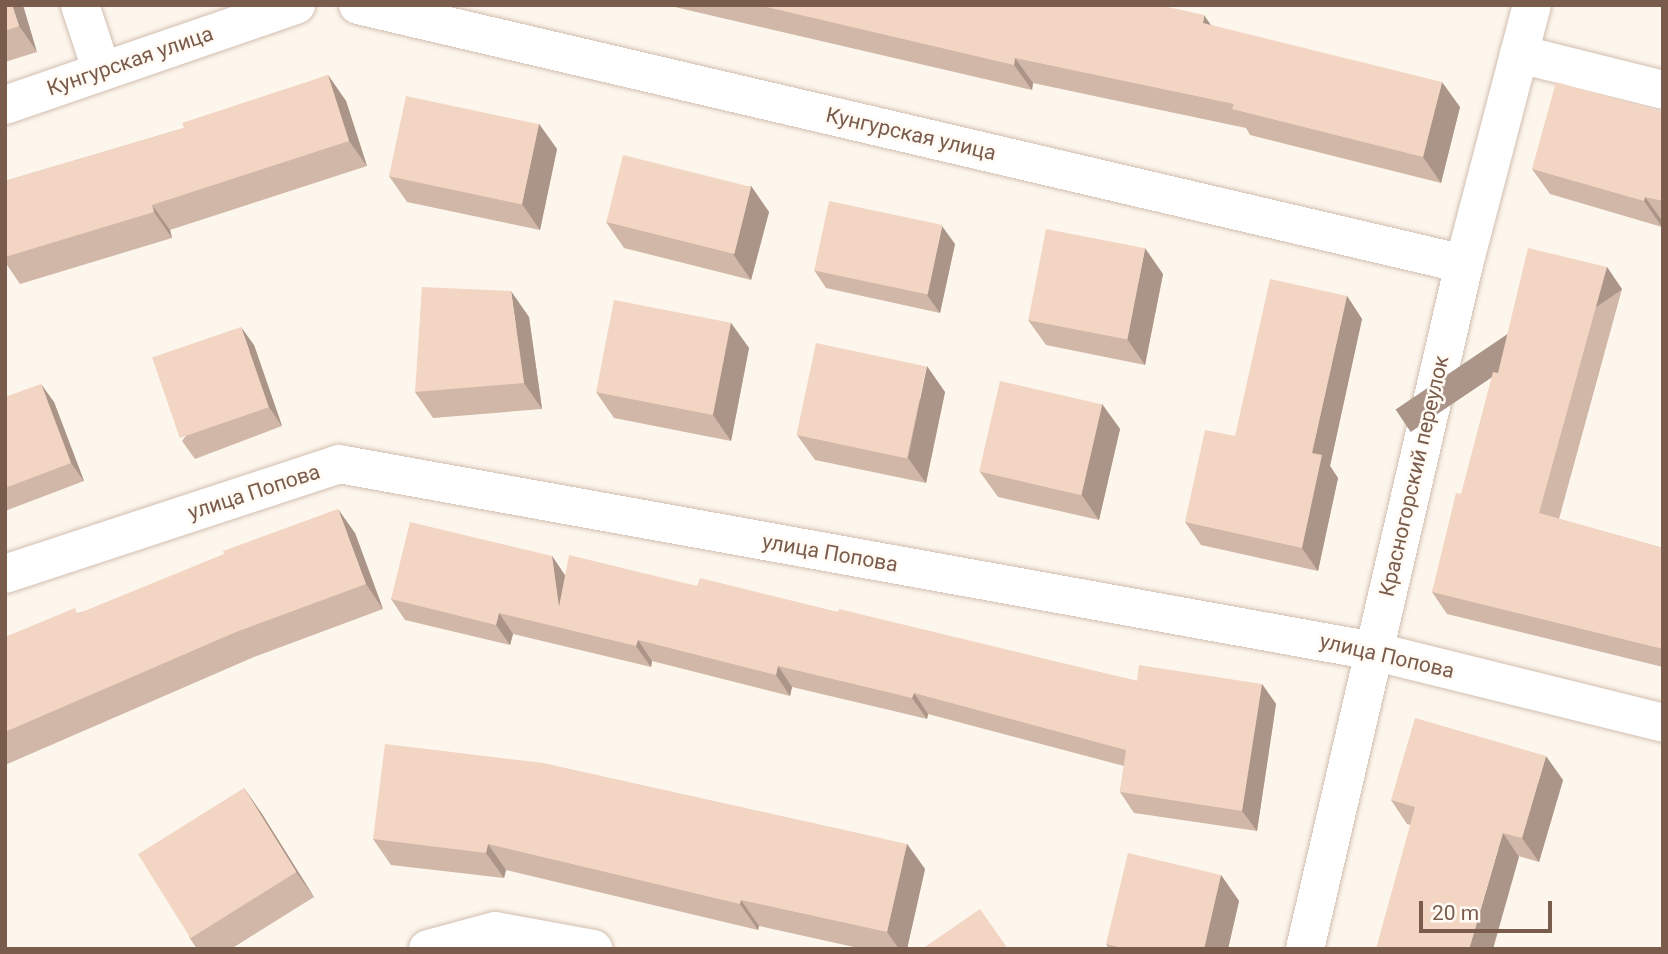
<!DOCTYPE html>
<meta charset="utf-8">
<style>
body{margin:0}
#map{position:relative;width:1668px;height:954px;overflow:hidden;background:#fdf6ec;font-family:Roboto,sans-serif}
div>[style]{position:absolute}
[style*='--x']{left:calc(var(--x)*1px);top:calc(var(--y)*1px);width:calc(var(--w)*1px);rotate:calc(var(--a)*1deg)}
.roads{filter:drop-shadow(0 0 2px #d1beb0) drop-shadow(0 0 2px #d1beb0)}
.street>*{height:38px;margin:-19px;padding:0 19px;transform-origin:19px;border-radius:19px;background:#fff}
.wall>*{inset:0;background:#d1b7a8}
.shaded-wall>*{inset:0;background:#aa9588;transform-origin:0 0}
.building>*{inset:0;background:#f3d5c3;transform-origin:0 0}
span{translate:-50% -50%;white-space:nowrap;text-align:center;line-height:1.15;-webkit-text-stroke:5px #fffaf3;paint-order:stroke}
.street-label{font-size:21px;color:#7a5c4d}
.frame{position:absolute;inset:0;border:7px solid #7a5c4d;pointer-events:none}
.scale{position:absolute;left:1419px;top:901px;width:133px;height:32px;box-sizing:border-box;border:4px solid #7a5c4d;border-top:0;padding-left:9px;font-size:21px;line-height:24px;white-space:nowrap;color:#7a5c4d;-webkit-text-stroke:5px #fffaf3;paint-order:stroke}
</style>
<div id="map">
<div class="roads">
<div class="street">
<i style="--x:80;--y:5;--w:67;--a:71.8"></i>
<i style="--x:358;--y:5;--w:1136;--a:13.18"></i>
<i style="--x:1519;--y:54;--w:148;--a:14"></i>
<i style="--x:5;--y:105;--w:308;--a:-19"></i>
<i style="--x:5;--y:574;--w:352;--a:-18.2"></i>
<i style="--x:339;--y:464;--w:1051;--a:10.25"></i>
<i style="--x:1373;--y:651;--w:299;--a:13.9"></i>
<i style="--x:428;--y:949;--w:69;--a:-15"></i>
<i style="--x:495;--y:931;--w:100;--a:10.4"></i>
<i style="--x:1305;--y:949;--w:703;--a:-76.93"></i>
<i style="--x:1464;--y:264;--w:268;--a:-75.3"></i>
</div>
</div>
<div class="wall">
<i style="clip-path:polygon(5px 5px,37px 52px,5px 62px)"></i>
<i style="clip-path:polygon(666px 5px,1159px 5px,1211px 25px,1460px 107px,1441px 183px,1250px 135px,1246px 128px,1033px 83px,1032px 90px)"></i>
<i style="clip-path:polygon(328px 75px,346px 101px,367px 166px,170px 230px,172px 238px,20px 284px,5px 262px,5px 181px,184px 128px)"></i>
<i style="clip-path:polygon(1663px 112px,1663px 223px,1662px 227px,1550px 194px,1532px 169px)"></i>
<i style="clip-path:polygon(539px 124px,557px 149px,540px 230px,407px 202px,389px 176px)"></i>
<i style="clip-path:polygon(751px 186px,769px 212px,751px 280px,624px 248px,606px 222px)"></i>
<i style="clip-path:polygon(955px 244px,940px 313px,826px 288px,814px 270px)"></i>
<i style="clip-path:polygon(1607px 267px,1622px 289px,1559px 519px,1663px 548px,1663px 667px,1447px 614px,1432px 592px,1498px 373px)"></i>
<i style="clip-path:polygon(1163px 274px,1145px 365px,1046px 345px,1028px 320px)"></i>
<i style="clip-path:polygon(1347px 296px,1362px 319px,1330px 466px,1338px 478px,1318px 571px,1201px 545px,1185px 522px,1235px 436px)"></i>
<i style="clip-path:polygon(529px 317px,542px 409px,433px 418px,415px 392px)"></i>
<i style="clip-path:polygon(731px 323px,749px 348px,731px 441px,614px 418px,596px 392px)"></i>
<i style="clip-path:polygon(254px 345px,282px 426px,195px 459px,182px 441px)"></i>
<i style="clip-path:polygon(945px 392px,926px 483px,815px 460px,797px 435px)"></i>
<i style="clip-path:polygon(5px 397px,54px 402px,84px 481px,5px 511px)"></i>
<i style="clip-path:polygon(1102px 404px,1120px 429px,1099px 520px,998px 497px,980px 472px)"></i>
<i style="clip-path:polygon(355px 533px,383px 609px,254px 657px,5px 765px,5px 637px,78px 613px)"></i>
<i style="clip-path:polygon(552px 556px,565px 575px,697px 586px,838px 612px,1137px 681px,1262px 684px,1276px 704px,1257px 831px,1134px 813px,1120px 792px,1124px 766px,928px 714px,927px 719px,792px 687px,790px 696px,652px 661px,651px 667px,513px 634px,510px 645px,405px 620px,391px 599px)"></i>
<i style="clip-path:polygon(1563px 780px,1539px 862px,1407px 824px,1391px 800px)"></i>
<i style="clip-path:polygon(244px 788px,262px 814px,314px 897px,231px 949px,197px 949px,189px 937px)"></i>
<i style="clip-path:polygon(373px 839px,907px 844px,925px 869px,907px 949px,863px 949px,759px 926px,758px 930px,506px 870px,504px 878px,391px 865px)"></i>
<i style="clip-path:polygon(1221px 875px,1239px 901px,1228px 949px,1109px 949px,1106px 944px)"></i>
</div>
<div class="shaded-wall">
<i style="clip-path:polygon(12px 5px,23px 5px,37px 52px,19px 26px)"></i>
<i style="clip-path:polygon(1204px 15px,1222px 41px,1203px 23px)"></i>
<i style="clip-path:polygon(1015px 58px,1033px 83px,1032px 90px,1014px 65px)"></i>
<i style="clip-path:polygon(328px 75px,346px 101px,367px 166px,349px 141px)"></i>
<i style="clip-path:polygon(1442px 82px,1460px 107px,1441px 183px,1423px 157px)"></i>
<i style="clip-path:polygon(539px 124px,557px 149px,540px 230px,522px 204px)"></i>
<i style="clip-path:polygon(751px 186px,769px 212px,751px 280px,733px 254px)"></i>
<i style="clip-path:polygon(1645px 197px,1663px 222px,1662px 227px,1644px 201px)"></i>
<i style="clip-path:polygon(152px 205px,170px 230px,172px 238px,154px 212px)"></i>
<i style="clip-path:polygon(942px 226px,955px 244px,940px 313px,927px 295px)"></i>
<i style="clip-path:polygon(1145px 248px,1163px 274px,1145px 365px,1127px 339px)"></i>
<i style="left:1607px;top:267px;width:27px;height:255px;rotate:56deg"></i>
<i style="clip-path:polygon(511px 291px,529px 317px,542px 409px,524px 383px)"></i>
<i style="clip-path:polygon(1347px 296px,1362px 319px,1330px 466px,1338px 478px,1318px 571px,1302px 548px,1312px 453px)"></i>
<i style="clip-path:polygon(731px 323px,749px 348px,731px 441px,713px 415px)"></i>
<i style="clip-path:polygon(241px 327px,254px 345px,282px 426px,269px 407px)"></i>
<i style="clip-path:polygon(927px 366px,945px 392px,926px 483px,908px 458px)"></i>
<i style="clip-path:polygon(41px 384px,54px 402px,84px 481px,71px 463px)"></i>
<i style="clip-path:polygon(1102px 404px,1120px 429px,1099px 520px,1081px 494px)"></i>
<i style="clip-path:polygon(338px 509px,355px 533px,383px 609px,366px 584px)"></i>
<i style="clip-path:polygon(552px 556px,566px 577px,559px 607px)"></i>
<i style="clip-path:polygon(499px 613px,513px 634px,510px 645px,496px 625px)"></i>
<i style="clip-path:polygon(638px 640px,652px 661px,651px 667px,636px 646px)"></i>
<i style="clip-path:polygon(778px 666px,792px 687px,790px 696px,776px 675px)"></i>
<i style="clip-path:polygon(1262px 684px,1276px 704px,1257px 831px,1242px 811px)"></i>
<i style="clip-path:polygon(914px 693px,928px 714px,927px 719px,912px 698px)"></i>
<i style="clip-path:polygon(1546px 756px,1563px 780px,1539px 862px,1522px 838px)"></i>
<i style="clip-path:polygon(244px 788px,262px 814px,314px 897px,296px 872px)"></i>
<i style="clip-path:polygon(1503px 833px,1519px 857px,1493px 949px,1469px 949px)"></i>
<i style="clip-path:polygon(488px 844px,506px 870px,504px 878px,486px 853px)"></i>
<i style="clip-path:polygon(907px 844px,925px 869px,907px 949px,899px 949px,887px 932px)"></i>
<i style="clip-path:polygon(1221px 875px,1239px 901px,1228px 949px,1204px 949px)"></i>
<i style="clip-path:polygon(741px 900px,759px 926px,758px 930px,740px 904px)"></i>
</div>
<div class="building">
<i style="clip-path:polygon(5px 5px,12px 5px,19px 26px,5px 31px)"></i>
<i style="clip-path:polygon(758px 5px,1159px 5px,1204px 15px,1203px 23px,1442px 82px,1423px 157px,1232px 109px,1234px 104px,1015px 58px,1014px 65px)"></i>
<i style="clip-path:polygon(328px 75px,349px 141px,152px 205px,154px 212px,5px 257px,5px 181px,184px 128px,182px 123px)"></i>
<i style="clip-path:polygon(1556px 82px,1663px 112px,1663px 201px,1645px 197px,1644px 201px,1532px 169px)"></i>
<i style="left:406px;top:96px;width:136px;height:82px;rotate:12deg"></i>
<i style="left:623px;top:155px;width:132px;height:69px;rotate:14deg"></i>
<i style="left:829px;top:201px;width:116px;height:71px;rotate:12deg"></i>
<i style="left:1046px;top:229px;width:101px;height:93px;rotate:11deg"></i>
<i style="clip-path:polygon(1528px 248px,1607px 267px,1539px 513px,1663px 548px,1663px 649px,1432px 592px,1456px 493px,1461px 494px,1493px 372px,1498px 373px)"></i>
<i style="clip-path:polygon(1270px 279px,1347px 296px,1312px 453px,1322px 455px,1302px 548px,1185px 522px,1205px 430px,1235px 436px)"></i>
<i style="clip-path:polygon(422px 287px,511px 291px,524px 383px,415px 392px)"></i>
<i style="left:614px;top:300px;width:119px;height:94px;rotate:11deg"></i>
<i style="left:241px;top:327px;width:85px;height:94px;rotate:71deg"></i>
<i style="left:816px;top:343px;width:113px;height:94px;rotate:12deg"></i>
<i style="left:1000px;top:381px;width:105px;height:93px;rotate:13deg"></i>
<i style="clip-path:polygon(41px 384px,71px 463px,5px 488px,5px 397px)"></i>
<i style="clip-path:polygon(338px 509px,366px 584px,236px 632px,5px 732px,5px 637px,75px 608px,77px 614px,224px 554px,223px 551px)"></i>
<i style="clip-path:polygon(410px 522px,552px 556px,559px 607px,569px 555px,697px 586px,700px 578px,838px 612px,839px 609px,1137px 681px,1139px 665px,1262px 684px,1242px 811px,1120px 792px,1126px 750px,914px 693px,912px 698px,778px 666px,776px 675px,638px 640px,636px 646px,499px 613px,496px 625px,391px 599px)"></i>
<i style="clip-path:polygon(1415px 718px,1546px 756px,1522px 838px,1503px 833px,1469px 949px,1376px 949px,1415px 807px,1391px 800px)"></i>
<i style="clip-path:polygon(385px 744px,543px 763px,907px 844px,887px 932px,741px 900px,740px 904px,488px 844px,486px 853px,373px 839px)"></i>
<i style="left:244px;top:788px;width:99px;height:125px;rotate:58deg"></i>
<i style="clip-path:polygon(1128px 853px,1221px 875px,1204px 949px,1126px 949px,1106px 944px)"></i>
<i style="clip-path:polygon(980px 909px,1008px 949px,922px 949px)"></i>
</div>
<div class="street-label">
<span style="left:130px;top:61px;rotate:-19deg">Кунгурская улица</span>
<span style="left:911px;top:134px;rotate:13deg">Кунгурская улица</span>
<span style="left:1414px;top:476px;rotate:-77deg">Красногорский переулок</span>
<span style="left:254px;top:492px;rotate:-18deg">улица Попова</span>
<span style="left:830px;top:553px;rotate:10deg">улица Попова</span>
<span style="left:1387px;top:656px;rotate:13deg">улица Попова</span>
</div>
<div class="frame"></div>
<div class="scale">20 m</div>
</div>
